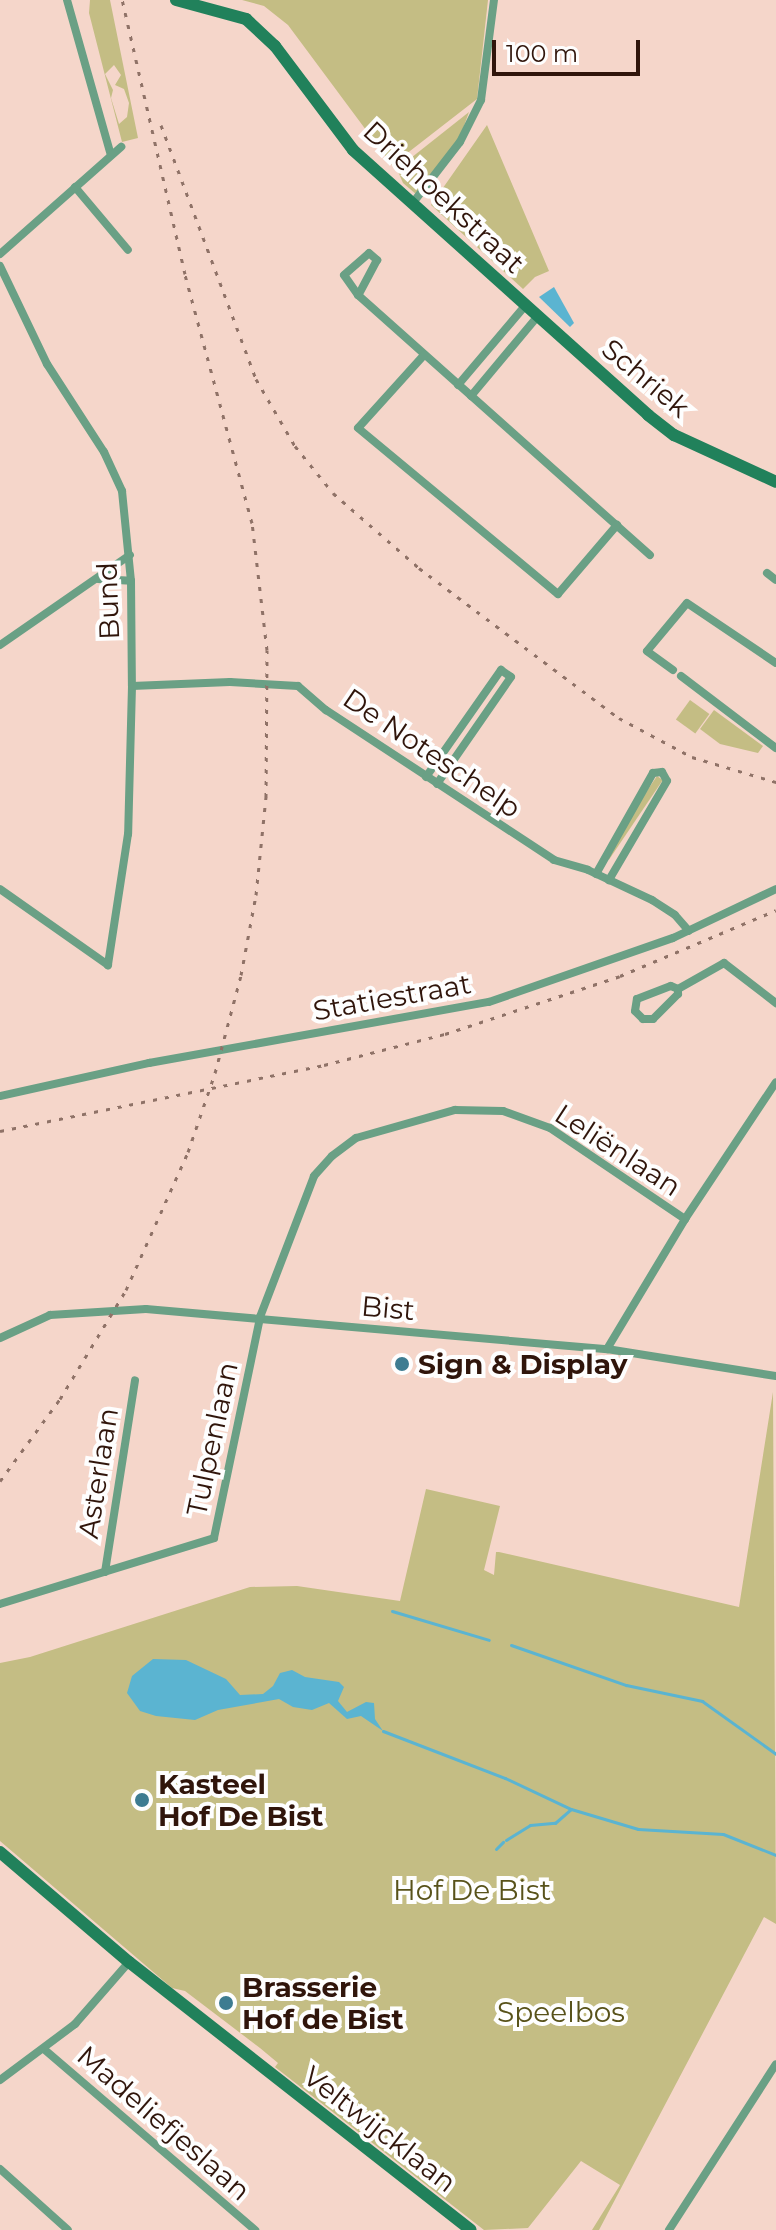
<!DOCTYPE html>
<meta charset="utf-8">
<style>
body{margin:0}
#map{position:relative;width:776px;height:2230px;overflow:hidden;background:#f5d6ca;font-family:Montserrat,sans-serif}
div>[style]{position:absolute}
[style*='--x']{left:calc(var(--x)*1px);top:calc(var(--y)*1px);width:calc(var(--w)*1px);rotate:calc(var(--a)*1deg)}
.green>*{inset:0;background:#c4bd84;transform-origin:0 0}
.water>*{inset:0;background:#5bb4d1}
.stream>*{height:3px;margin:-1.5px;padding:0 1.5px;transform-origin:1.5px;border-radius:1.5px;background:#5bb4d1}
.street>*{height:8px;margin:-4px;padding:0 4px;transform-origin:4px;border-radius:4px;background:#6aa085}
.secondary>*{height:12px;margin:-6px;padding:0 6px;transform-origin:6px;border-radius:6px;background:#21815b}
.rail>*{height:3px;margin-top:-1.5px;transform-origin:0;background:repeating-linear-gradient(90deg,#8f7267 0 4px,transparent 0 12px)}
.dots>*{width:22px;height:22px;translate:-50% -50%;box-sizing:border-box;border:4px solid #fefefe;border-radius:50%}
span{translate:-50% -50%;white-space:nowrap;text-align:center;line-height:1.15;-webkit-text-stroke:8px #fefefe;paint-order:stroke}
.street-label{font-size:28px;color:#30150b}
.poi-label{font-size:28px;color:#30150b;font-weight:700}
.left{translate:0 -50%;text-align:left}
.park-label{font-size:28px;color:#58521a}
.scale{position:absolute;left:492px;top:40px;width:148px;height:36px;box-sizing:border-box;border:4px solid #30150b;border-top:0;padding-left:10px;font-size:24px;line-height:28px;white-space:nowrap;color:#30150b;-webkit-text-stroke:6px #fefefe;paint-order:stroke}
</style>
<div id="map">
<div class="green">
<i style="clip-path:polygon(evenodd,110px 0,138px 138px,122px 142px,89px 13px,90px 0,110px 0,114px 65px,121px 75px,115px 85px,124px 89px,129px 103px,127px 117px,119px 124px,111px 98px,113px 90px,105px 74px,114px 65px)"></i>
<i style="clip-path:polygon(242px 0,488px 0,477px 99px,392px 165px,288px 25px,264px 6px)"></i>
<i style="clip-path:polygon(469px 112px,460px 137px,417px 195px,403px 183px,397px 169px)"></i>
<i style="clip-path:polygon(487px 125px,549px 271px,535px 277px,523px 289px,431px 205px)"></i>
<i style="left:690px;top:700px;width:24px;height:24px;rotate:36deg"></i>
<i style="clip-path:polygon(714px 710px,763px 746px,758px 753px,720px 744px,700px 729px)"></i>
<i style="left:657px;top:776px;width:7px;height:96px;rotate:34deg"></i>
<i style="clip-path:polygon(773px 1392px,776px 1924px,764px 1917px,599px 2230px,592px 2230px,620px 2185px,581px 2161px,528px 2228px,484px 2230px,275px 2067px,278px 2063px,260px 2048px,185px 1991px,172px 1988px,0 1841px,0 1663px,30px 1657px,250px 1587px,297px 1586px,400px 1601px,426px 1489px,500px 1506px,484px 1570px,494px 1575px,496px 1552px,499px 1552px,739px 1607px)"></i>
</div>
<div class="water">
<i style="clip-path:polygon(554px 287px,574px 323px,570px 327px,539px 297px)"></i>
<i style="clip-path:polygon(153px 1659px,186px 1660px,226px 1679px,240px 1695px,263px 1694px,273px 1686px,280px 1673px,292px 1670px,305px 1677px,339px 1682px,344px 1687px,338px 1701px,347px 1712px,366px 1702px,374px 1703px,375px 1719px,383px 1731px,361px 1716px,347px 1719px,329px 1703px,312px 1710px,293px 1707px,279px 1699px,218px 1710px,195px 1720px,156px 1716px,140px 1711px,127px 1693px,132px 1676px)"></i>
</div>
<div class="stream">
<i style="--x:392;--y:1611;--w:101;--a:16.6"></i>
<i style="--x:511;--y:1645;--w:122;--a:19.2"></i>
<i style="--x:626;--y:1685;--w:78;--a:11.9"></i>
<i style="--x:702;--y:1701;--w:91;--a:35.6"></i>
<i style="--x:383;--y:1731;--w:131;--a:21.1"></i>
<i style="--x:505;--y:1778;--w:73;--a:25.2"></i>
<i style="--x:571;--y:1809;--w:70;--a:16.6"></i>
<i style="--x:638;--y:1829;--w:85;--a:3.4"></i>
<i style="--x:723;--y:1834;--w:57;--a:21.6"></i>
<i style="--x:506;--y:1840;--w:28;--a:-32"></i>
<i style="--x:530;--y:1825;--w:25;--a:-5"></i>
<i style="--x:555;--y:1823;--w:21;--a:-41"></i>
<i style="--x:496;--y:1849;--w:10;--a:-45"></i>
</div>
<div class="street">
<i style="--x:67;--y:0;--w:161;--a:74.2"></i>
<i style="--x:75;--y:187;--w:82;--a:49.9"></i>
<i style="--x:412;--y:204;--w:78;--a:-52.3"></i>
<i style="--x:460;--y:142;--w:47;--a:-63.4"></i>
<i style="--x:481;--y:100;--w:101;--a:-82.6"></i>
<i style="--x:0;--y:254;--w:162;--a:-41.5"></i>
<i style="--x:0;--y:266;--w:109;--a:64.4"></i>
<i style="--x:47;--y:364;--w:105;--a:57.1"></i>
<i style="--x:104;--y:452;--w:43;--a:65.2"></i>
<i style="--x:122;--y:491;--w:90;--a:84.3"></i>
<i style="--x:131;--y:581;--w:105;--a:89.5"></i>
<i style="--x:132;--y:686;--w:148;--a:91.5"></i>
<i style="--x:128;--y:834;--w:133;--a:98.7"></i>
<i style="--x:108;--y:965;--w:132;--a:-144.9"></i>
<i style="--x:358;--y:295;--w:24;--a:-125"></i>
<i style="--x:344;--y:275;--w:33;--a:-41"></i>
<i style="--x:369;--y:253;--w:11;--a:41"></i>
<i style="--x:377;--y:260;--w:40;--a:118"></i>
<i style="--x:358;--y:295;--w:391;--a:41.7"></i>
<i style="--x:424;--y:355;--w:98;--a:132.1"></i>
<i style="--x:358;--y:428;--w:260;--a:39.7"></i>
<i style="--x:558;--y:594;--w:91;--a:-49.5"></i>
<i style="--x:458;--y:385;--w:104;--a:-49.7"></i>
<i style="--x:471;--y:396;--w:103;--a:-50.1"></i>
<i style="--x:767;--y:573;--w:11;--a:38"></i>
<i style="--x:98;--y:579;--w:33;--a:3"></i>
<i style="--x:0;--y:645;--w:158;--a:-34.7"></i>
<i style="--x:673;--y:670;--w:32;--a:-144"></i>
<i style="--x:647;--y:651;--w:62;--a:-50.2"></i>
<i style="--x:687;--y:603;--w:107;--a:34"></i>
<i style="--x:681;--y:676;--w:119;--a:37.2"></i>
<i style="--x:132;--y:686;--w:98;--a:-2.3"></i>
<i style="--x:230;--y:682;--w:68;--a:3.4"></i>
<i style="--x:298;--y:686;--w:37;--a:41"></i>
<i style="--x:326;--y:710;--w:273;--a:33.3"></i>
<i style="--x:554;--y:860;--w:35;--a:16"></i>
<i style="--x:588;--y:870;--w:71;--a:25.1"></i>
<i style="--x:652;--y:900;--w:27;--a:33"></i>
<i style="--x:675;--y:915;--w:21;--a:49"></i>
<i style="--x:426;--y:777;--w:131;--a:-55"></i>
<i style="--x:501;--y:670;--w:12;--a:35"></i>
<i style="--x:511;--y:677;--w:130;--a:124.7"></i>
<i style="--x:596;--y:874;--w:116;--a:-60.6"></i>
<i style="--x:653;--y:773;--w:9;--a:-6"></i>
<i style="--x:662;--y:772;--w:10;--a:61"></i>
<i style="--x:667;--y:781;--w:115;--a:120.4"></i>
<i style="--x:678;--y:989;--w:5;--a:90"></i>
<i style="--x:678;--y:994;--w:35;--a:135"></i>
<i style="--x:653;--y:1019;--w:10;--a:180"></i>
<i style="--x:643;--y:1019;--w:11;--a:-135"></i>
<i style="--x:635;--y:1011;--w:12;--a:-81"></i>
<i style="--x:637;--y:999;--w:36;--a:-21"></i>
<i style="--x:671;--y:986;--w:8;--a:23"></i>
<i style="--x:678;--y:989;--w:53;--a:-29.5"></i>
<i style="--x:724;--y:963;--w:66;--a:37.6"></i>
<i style="--x:0;--y:1096;--w:153;--a:-12.5"></i>
<i style="--x:149;--y:1063;--w:345;--a:-10.2"></i>
<i style="--x:489;--y:1002;--w:195;--a:-19.2"></i>
<i style="--x:673;--y:938;--w:114;--a:-25.4"></i>
<i style="--x:0;--y:1338;--w:55;--a:-24.7"></i>
<i style="--x:50;--y:1315;--w:96;--a:-3.6"></i>
<i style="--x:146;--y:1309;--w:463;--a:5"></i>
<i style="--x:607;--y:1349;--w:171;--a:9.1"></i>
<i style="--x:607;--y:1349;--w:152;--a:-59"></i>
<i style="--x:685;--y:1219;--w:164;--a:-56.4"></i>
<i style="--x:105;--y:1572;--w:194;--a:-81.1"></i>
<i style="--x:0;--y:1604;--w:224;--a:-17.1"></i>
<i style="--x:214;--y:1538;--w:226;--a:-78.2"></i>
<i style="--x:260;--y:1317;--w:151;--a:-69"></i>
<i style="--x:314;--y:1176;--w:27;--a:-48"></i>
<i style="--x:332;--y:1156;--w:30;--a:-37"></i>
<i style="--x:356;--y:1138;--w:103;--a:-15.8"></i>
<i style="--x:455;--y:1110;--w:48;--a:1.2"></i>
<i style="--x:503;--y:1111;--w:50;--a:19.9"></i>
<i style="--x:550;--y:1128;--w:163;--a:34"></i>
<i style="--x:45;--y:2050;--w:277;--a:40.6"></i>
<i style="--x:0;--y:2080;--w:94;--a:-36.7"></i>
<i style="--x:75;--y:2024;--w:82;--a:-48.9"></i>
<i style="--x:0;--y:2169;--w:91;--a:41.9"></i>
<i style="--x:669;--y:2230;--w:197;--a:-57.2"></i>
</div>
<div class="secondary">
<i style="--x:176;--y:0;--w:73;--a:15.2"></i>
<i style="--x:246;--y:19;--w:40;--a:43"></i>
<i style="--x:275;--y:46;--w:130;--a:53.1"></i>
<i style="--x:353;--y:150;--w:397;--a:41.9"></i>
<i style="--x:648;--y:415;--w:33;--a:38"></i>
<i style="--x:674;--y:435;--w:112;--a:24.7"></i>
<i style="--x:0;--y:1852;--w:170;--a:40.5"></i>
<i style="--x:129;--y:1962;--w:434;--a:38.1"></i>
</div>
<div class="rail">
<i style="--x:161;--y:125;--w:271;--a:69.5"></i>
<i style="--x:256;--y:379;--w:78;--a:59.8"></i>
<i style="--x:295;--y:446;--w:60;--a:51"></i>
<i style="--x:333;--y:493;--w:114;--a:41.1"></i>
<i style="--x:419;--y:568;--w:250;--a:36.9"></i>
<i style="--x:619;--y:718;--w:83;--a:28.1"></i>
<i style="--x:692;--y:757;--w:88;--a:16.6"></i>
<i style="--x:0;--y:1131;--w:331;--a:-11.5"></i>
<i style="--x:324;--y:1065;--w:125;--a:-14.4"></i>
<i style="--x:445;--y:1034;--w:184;--a:-18.3"></i>
<i style="--x:620;--y:976;--w:169;--a:-22.9"></i>
<i style="--x:0;--y:1481;--w:102;--a:-53.8"></i>
<i style="--x:60;--y:1399;--w:127;--a:-58.8"></i>
<i style="--x:126;--y:1290;--w:151;--a:-65.8"></i>
<i style="--x:188;--y:1152;--w:83;--a:-71.1"></i>
<i style="--x:215;--y:1073;--w:101;--a:-75.1"></i>
<i style="--x:241;--y:975;--w:81;--a:-79.4"></i>
<i style="--x:256;--y:895;--w:99;--a:-84.2"></i>
<i style="--x:266;--y:797;--w:147;--a:-89.6"></i>
<i style="--x:267;--y:650;--w:128;--a:-96.7"></i>
<i style="--x:252;--y:523;--w:258;--a:-105.1"></i>
<i style="--x:185;--y:274;--w:281;--a:-102.9"></i>
</div>
<div class="dots">
<i style="left:402px;top:1364px;background:#3e7c91"></i>
<i style="left:142px;top:1800px;background:#3e7c91"></i>
<i style="left:226px;top:2003px;background:#3e7c91"></i>
</div>
<div class="street-label">
<span style="left:444px;top:197px;rotate:43deg">Driehoekstraat</span>
<span style="left:646px;top:378px;rotate:40deg">Schriek</span>
<span style="left:108px;top:601px;rotate:-92deg">Bund</span>
<span style="left:432px;top:753px;rotate:34deg">De Noteschelp</span>
<span style="left:392px;top:997px;rotate:-10deg">Statiestraat</span>
<span style="left:618px;top:1150px;rotate:33deg">Leliënlaan</span>
<span style="left:388px;top:1308px;rotate:5deg">Bist</span>
<span style="left:212px;top:1439px;rotate:-78deg">Tulpenlaan</span>
<span style="left:98px;top:1473px;rotate:-81deg">Asterlaan</span>
<span style="left:164px;top:2123px;rotate:41deg">Madeliefjeslaan</span>
<span style="left:380px;top:2129px;rotate:38deg">Veltwijcklaan</span>
</div>
<div class="poi-label">
<span class="left" style="left:418px;top:1364px">Sign &amp; Display</span>
<span class="left" style="left:158px;top:1800px">Kasteel<br>Hof De Bist</span>
<span class="left" style="left:242px;top:2003px">Brasserie<br>Hof de Bist</span>
</div>
<div class="park-label">
<span style="left:472px;top:1890px">Hof De Bist</span>
<span style="left:561px;top:2012px">Speelbos</span>
</div>
<div class="scale">100 m</div>
</div>
